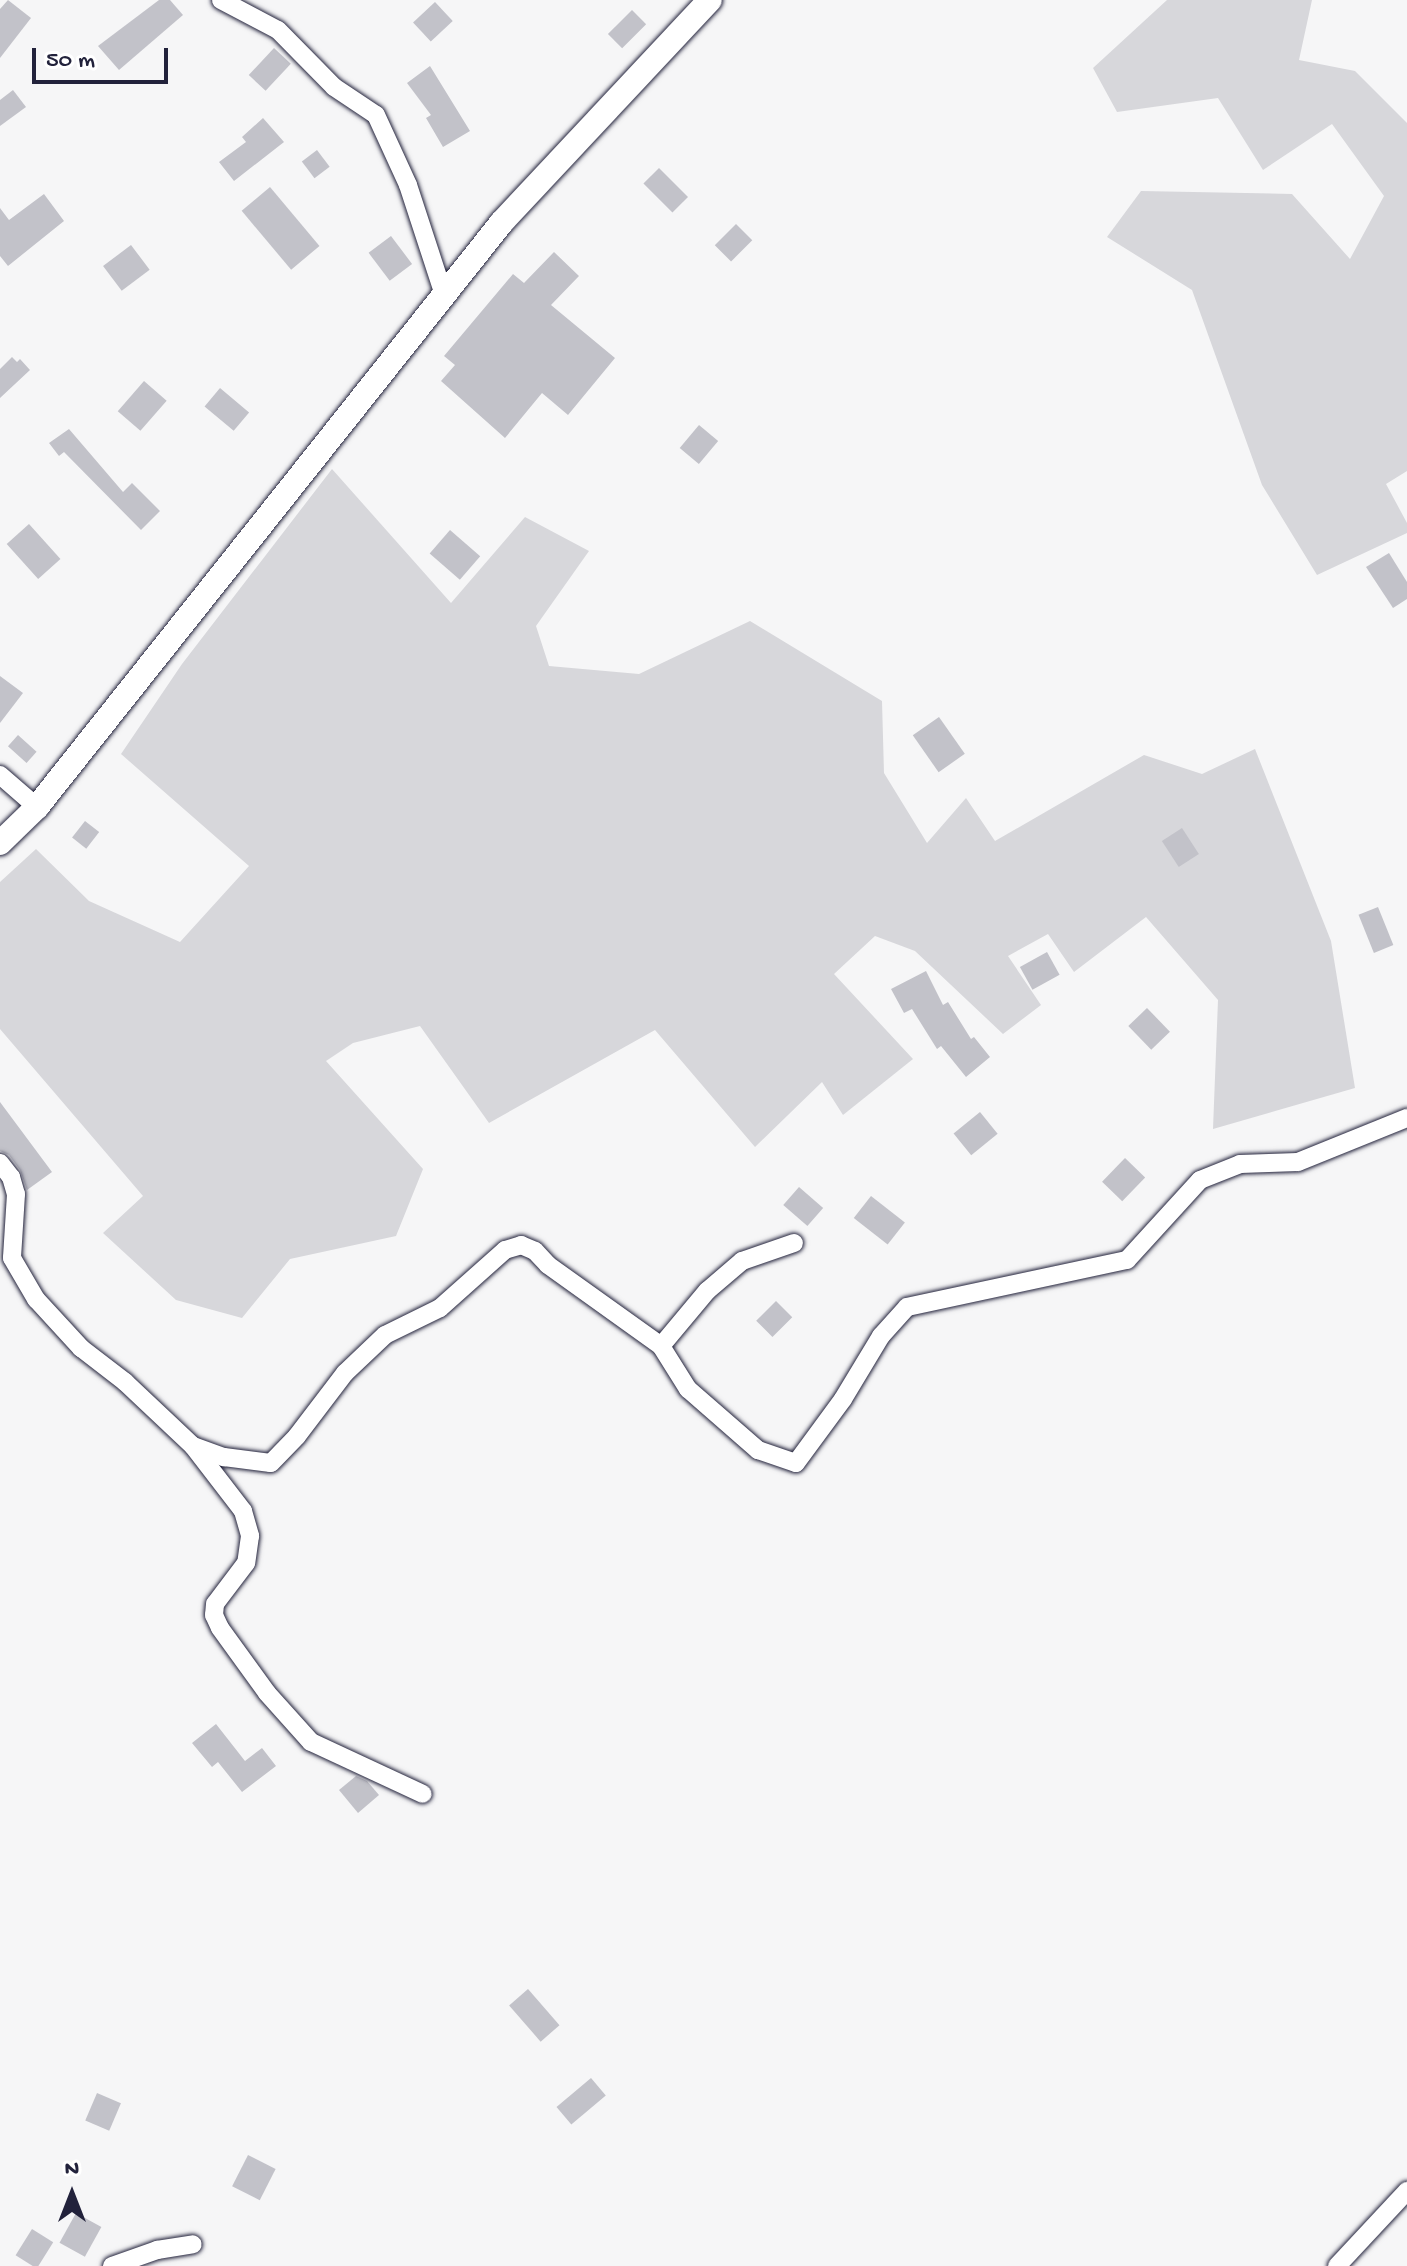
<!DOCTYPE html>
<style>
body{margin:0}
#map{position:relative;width:1407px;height:2266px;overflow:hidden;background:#f6f6f7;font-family:"Gochi Hand",sans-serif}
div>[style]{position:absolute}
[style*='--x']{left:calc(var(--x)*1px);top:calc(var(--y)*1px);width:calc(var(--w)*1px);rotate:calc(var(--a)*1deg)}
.green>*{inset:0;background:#d7d7db}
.building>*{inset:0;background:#c2c2c9;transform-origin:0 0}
.roads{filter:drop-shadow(0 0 2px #22223b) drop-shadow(0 0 2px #22223b)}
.minor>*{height:18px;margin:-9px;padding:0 9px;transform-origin:9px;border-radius:9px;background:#fff}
.major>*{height:24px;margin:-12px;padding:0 12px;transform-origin:12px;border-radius:12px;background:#fff}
span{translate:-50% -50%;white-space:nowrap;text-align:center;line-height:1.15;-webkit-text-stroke:6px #fff;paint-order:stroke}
.north{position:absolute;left:32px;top:2154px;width:80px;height:80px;-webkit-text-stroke:6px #fff;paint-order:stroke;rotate:0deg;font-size:22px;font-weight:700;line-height:32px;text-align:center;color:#22223b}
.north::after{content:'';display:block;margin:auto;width:28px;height:36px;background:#22223b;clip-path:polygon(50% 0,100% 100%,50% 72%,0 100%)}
.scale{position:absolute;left:32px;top:48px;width:136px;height:36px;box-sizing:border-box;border:4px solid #22223b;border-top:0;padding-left:10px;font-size:24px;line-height:28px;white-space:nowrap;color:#22223b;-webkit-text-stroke:6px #fff;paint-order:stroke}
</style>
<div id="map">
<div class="green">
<i style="clip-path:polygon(1167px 0,1312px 0,1299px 60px,1355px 71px,1407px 123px,1407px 471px,1386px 484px,1407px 523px,1407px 533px,1317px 575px,1262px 485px,1192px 290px,1107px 237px,1141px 191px,1292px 194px,1350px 259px,1384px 196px,1332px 124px,1263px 170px,1218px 98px,1117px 112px,1093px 68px)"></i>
<i style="clip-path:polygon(332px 469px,451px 603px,525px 517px,589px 551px,536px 626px,549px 666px,639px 674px,750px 621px,882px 701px,884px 773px,927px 843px,966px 798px,995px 841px,1144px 755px,1202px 774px,1255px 749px,1331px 941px,1355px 1088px,1213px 1129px,1218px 1000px,1146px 917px,1074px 972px,1048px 934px,1008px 956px,1041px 1005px,1003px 1034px,915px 951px,875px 936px,834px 974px,913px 1059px,843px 1115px,822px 1082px,755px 1147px,655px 1030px,489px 1123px,420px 1026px,353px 1043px,326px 1061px,423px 1169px,396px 1236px,290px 1259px,242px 1318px,176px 1300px,103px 1233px,143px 1196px,0 1029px,0 882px,36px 849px,89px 901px,180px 942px,249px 866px,121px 754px,182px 664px)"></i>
</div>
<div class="building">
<i style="clip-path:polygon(8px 0,31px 18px,0 58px,0 9px)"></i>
<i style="clip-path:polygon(159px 0,170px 0,183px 15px,119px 70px,98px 46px)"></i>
<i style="left:435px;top:2px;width:26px;height:30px;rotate:47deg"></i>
<i style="left:632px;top:10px;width:20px;height:34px;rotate:45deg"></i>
<i style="left:274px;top:48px;width:23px;height:37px;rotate:43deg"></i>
<i style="clip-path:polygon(430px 66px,470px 131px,443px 147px,426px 118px,431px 115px,407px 83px)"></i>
<i style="clip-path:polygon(13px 90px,26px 107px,0 126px,0 100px)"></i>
<i style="clip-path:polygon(263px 118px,284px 142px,234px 181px,219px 162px,246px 142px,242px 137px)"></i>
<i style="left:317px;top:150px;width:21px;height:19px;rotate:53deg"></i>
<i style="left:659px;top:168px;width:41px;height:22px;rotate:45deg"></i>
<i style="left:270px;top:187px;width:77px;height:37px;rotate:50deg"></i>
<i style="clip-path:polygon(44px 194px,64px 221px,8px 266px,0 256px,0 208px,9px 220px)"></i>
<i style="left:736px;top:224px;width:23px;height:30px;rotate:45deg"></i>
<i style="left:391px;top:236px;width:35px;height:28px;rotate:53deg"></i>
<i style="left:131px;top:245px;width:31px;height:35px;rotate:53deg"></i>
<i style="clip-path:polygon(554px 252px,579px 276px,551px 305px,615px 358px,568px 415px,542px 393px,505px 438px,441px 381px,455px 365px,444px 356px,513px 274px,524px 283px)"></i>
<i style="clip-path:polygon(12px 357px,17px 362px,20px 359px,30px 370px,0 398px,0 369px)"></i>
<i style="left:144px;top:381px;width:30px;height:40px;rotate:41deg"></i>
<i style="left:220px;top:388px;width:38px;height:24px;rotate:40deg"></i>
<i style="left:699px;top:425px;width:25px;height:30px;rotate:40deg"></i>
<i style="clip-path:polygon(69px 429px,123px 492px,132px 483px,160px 511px,141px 530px,64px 452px,59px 456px,49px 443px)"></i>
<i style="left:29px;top:524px;width:47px;height:30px;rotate:48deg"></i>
<i style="left:450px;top:530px;width:40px;height:31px;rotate:41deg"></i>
<i style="clip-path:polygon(1389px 553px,1407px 582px,1407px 599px,1393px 608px,1366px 567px)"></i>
<i style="clip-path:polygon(0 676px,23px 693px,0 723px)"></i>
<i style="left:939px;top:717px;width:45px;height:32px;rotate:55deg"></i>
<i style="left:18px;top:735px;width:25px;height:15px;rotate:42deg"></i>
<i style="left:85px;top:821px;width:18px;height:21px;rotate:38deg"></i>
<i style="left:1182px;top:828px;width:31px;height:24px;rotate:57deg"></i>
<i style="left:1378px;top:907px;width:41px;height:21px;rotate:68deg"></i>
<i style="left:1047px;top:952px;width:26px;height:31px;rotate:61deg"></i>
<i style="clip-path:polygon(926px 971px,943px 1005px,948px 1002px,971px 1039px,974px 1037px,990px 1057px,966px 1077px,941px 1046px,937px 1049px,912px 1009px,904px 1013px,891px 989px)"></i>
<i style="left:1147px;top:1008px;width:33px;height:26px;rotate:46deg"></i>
<i style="clip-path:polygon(0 1102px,52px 1172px,27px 1190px,20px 1170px,9px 1155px,0 1151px)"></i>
<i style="left:980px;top:1112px;width:28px;height:34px;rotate:51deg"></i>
<i style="left:1125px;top:1158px;width:28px;height:33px;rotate:44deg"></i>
<i style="left:799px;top:1187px;width:32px;height:24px;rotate:41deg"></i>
<i style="left:871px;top:1196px;width:43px;height:28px;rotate:38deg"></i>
<i style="left:776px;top:1301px;width:23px;height:28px;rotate:45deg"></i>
<i style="clip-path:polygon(216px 1724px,245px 1761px,262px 1748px,276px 1766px,242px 1792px,218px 1762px,212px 1767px,192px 1743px)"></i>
<i style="clip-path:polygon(356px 1776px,367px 1781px,379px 1795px,358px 1813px,339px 1790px)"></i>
<i style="left:528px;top:1989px;width:48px;height:25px;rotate:49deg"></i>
<i style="left:591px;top:2078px;width:23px;height:45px;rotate:50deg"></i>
<i style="left:97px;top:2093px;width:26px;height:30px;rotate:23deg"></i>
<i style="left:248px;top:2155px;width:31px;height:35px;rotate:27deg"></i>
<i style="left:76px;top:2213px;width:29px;height:34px;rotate:29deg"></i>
<i style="left:32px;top:2229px;width:25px;height:31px;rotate:32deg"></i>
</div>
<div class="roads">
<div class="minor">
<i style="--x:221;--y:0;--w:64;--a:27.8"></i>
<i style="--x:278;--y:30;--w:80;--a:45.5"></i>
<i style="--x:334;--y:87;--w:50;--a:33.7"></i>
<i style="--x:376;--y:115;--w:77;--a:65.4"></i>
<i style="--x:408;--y:185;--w:116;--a:71.9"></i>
<i style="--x:0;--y:775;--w:49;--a:40.9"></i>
<i style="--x:0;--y:1163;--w:18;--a:52"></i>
<i style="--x:11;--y:1177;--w:18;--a:74"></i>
<i style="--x:16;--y:1194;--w:64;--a:93.6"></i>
<i style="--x:12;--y:1258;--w:48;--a:59.7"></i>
<i style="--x:36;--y:1299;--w:67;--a:47.4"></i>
<i style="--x:81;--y:1348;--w:56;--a:37.7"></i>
<i style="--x:125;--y:1382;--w:93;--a:43.3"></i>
<i style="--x:193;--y:1446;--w:33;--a:20"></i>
<i style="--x:224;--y:1457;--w:47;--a:7.3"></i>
<i style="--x:271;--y:1463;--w:37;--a:-46"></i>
<i style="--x:297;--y:1436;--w:79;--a:-52.7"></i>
<i style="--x:345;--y:1373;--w:55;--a:-43.5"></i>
<i style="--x:385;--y:1335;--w:61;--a:-26.1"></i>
<i style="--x:440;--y:1308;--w:87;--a:-41.7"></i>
<i style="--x:505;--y:1250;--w:17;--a:-17"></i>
<i style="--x:521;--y:1245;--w:15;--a:23"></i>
<i style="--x:535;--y:1251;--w:19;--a:47"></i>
<i style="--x:548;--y:1265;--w:139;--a:35.6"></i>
<i style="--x:661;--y:1346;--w:72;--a:-50.1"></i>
<i style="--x:707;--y:1291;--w:46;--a:-40.6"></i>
<i style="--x:742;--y:1261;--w:55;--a:-19.1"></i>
<i style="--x:661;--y:1346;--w:51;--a:57.9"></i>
<i style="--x:688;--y:1389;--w:93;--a:41.1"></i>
<i style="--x:758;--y:1450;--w:40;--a:18.9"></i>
<i style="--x:796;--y:1463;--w:79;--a:-53.7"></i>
<i style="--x:843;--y:1399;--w:74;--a:-58.9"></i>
<i style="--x:881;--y:1336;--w:39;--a:-48"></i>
<i style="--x:907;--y:1307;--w:225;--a:-12.1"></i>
<i style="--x:1127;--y:1260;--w:108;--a:-47.6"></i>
<i style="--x:1200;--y:1180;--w:43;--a:-21.8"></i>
<i style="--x:1240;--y:1164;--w:58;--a:-2"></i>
<i style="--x:1298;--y:1162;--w:118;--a:-22"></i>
<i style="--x:193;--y:1446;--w:82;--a:52.4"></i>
<i style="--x:243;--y:1511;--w:26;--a:74"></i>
<i style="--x:250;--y:1536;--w:27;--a:98"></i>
<i style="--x:246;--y:1563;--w:51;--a:127.1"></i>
<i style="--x:215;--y:1604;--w:11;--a:95"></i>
<i style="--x:214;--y:1615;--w:14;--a:65"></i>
<i style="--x:220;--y:1628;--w:80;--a:54.1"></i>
<i style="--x:267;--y:1693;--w:66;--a:48.1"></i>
<i style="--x:311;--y:1742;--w:123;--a:24.9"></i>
<i style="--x:112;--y:2266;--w:48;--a:-19.6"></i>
<i style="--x:157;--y:2250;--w:36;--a:-9"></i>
<i style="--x:1337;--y:2266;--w:103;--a:-47"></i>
</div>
<div class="major">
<i style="--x:0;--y:843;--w:52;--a:-44.2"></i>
<i style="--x:37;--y:807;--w:747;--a:-51.52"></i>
<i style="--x:502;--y:222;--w:304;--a:-46.9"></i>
</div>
</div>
<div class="north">N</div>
<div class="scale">50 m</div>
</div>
